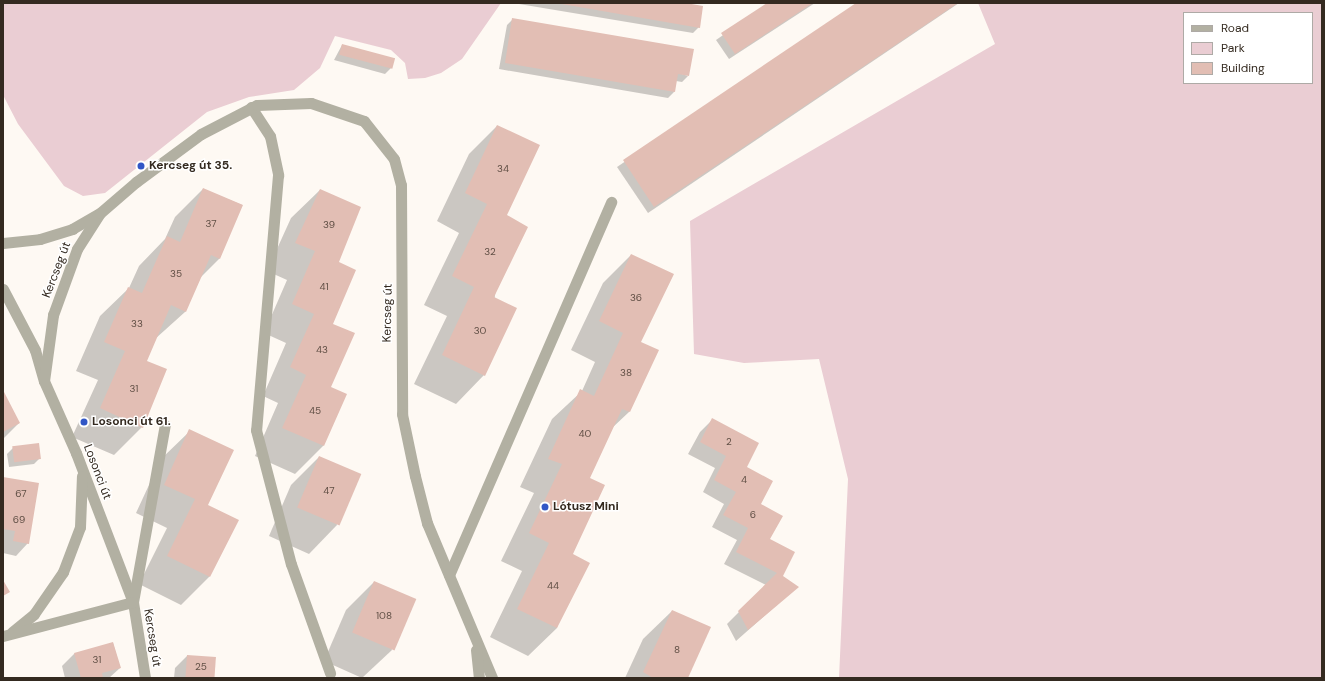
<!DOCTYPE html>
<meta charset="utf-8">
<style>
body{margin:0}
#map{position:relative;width:1325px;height:681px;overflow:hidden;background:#fef9f3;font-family:"DM Sans",sans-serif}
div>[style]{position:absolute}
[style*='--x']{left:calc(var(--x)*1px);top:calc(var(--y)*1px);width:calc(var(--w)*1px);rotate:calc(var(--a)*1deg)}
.green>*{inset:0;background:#eacdd3}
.shadow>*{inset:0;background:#0003}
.building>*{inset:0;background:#e2beb4;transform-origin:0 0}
.service>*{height:11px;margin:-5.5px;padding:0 5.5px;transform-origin:5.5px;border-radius:5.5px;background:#b2b0a2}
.minor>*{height:11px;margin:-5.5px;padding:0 5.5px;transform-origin:5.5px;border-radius:5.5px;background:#b2b0a2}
.dots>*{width:11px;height:11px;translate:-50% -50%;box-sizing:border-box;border:2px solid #fff;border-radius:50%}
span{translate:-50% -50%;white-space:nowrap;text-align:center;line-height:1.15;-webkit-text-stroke:3px #fff;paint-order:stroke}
.number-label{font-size:10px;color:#604f45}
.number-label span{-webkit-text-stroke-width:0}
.poi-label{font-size:12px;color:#342a20;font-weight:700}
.left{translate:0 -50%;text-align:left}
.street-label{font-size:12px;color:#342a20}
.frame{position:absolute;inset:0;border:4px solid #342a20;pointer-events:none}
.legend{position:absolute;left:1183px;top:12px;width:130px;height:72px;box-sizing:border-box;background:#fff;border:1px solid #aeaaa6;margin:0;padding:5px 7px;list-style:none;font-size:12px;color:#342a20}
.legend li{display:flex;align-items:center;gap:8px;height:20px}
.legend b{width:20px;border:1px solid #aeaaa6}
</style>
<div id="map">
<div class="green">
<i style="clip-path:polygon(3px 3px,501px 3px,462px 59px,441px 73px,425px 78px,408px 79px,405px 63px,391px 50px,335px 36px,320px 68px,294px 90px,249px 97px,207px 112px,105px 193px,83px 196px,64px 186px,18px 124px,3px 95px)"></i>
<i style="clip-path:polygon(evenodd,978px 3px,1322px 3px,1322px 678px,839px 678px,848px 479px,819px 359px,744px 363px,694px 354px,690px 221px,995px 44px,978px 3px,1184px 13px,1312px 13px,1312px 83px,1184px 83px,1184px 13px)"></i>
</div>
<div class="shadow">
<i style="clip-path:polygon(513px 3px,680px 3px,699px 27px,693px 33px)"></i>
<i style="clip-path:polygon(769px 3px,815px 3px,729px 59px,716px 40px)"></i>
<i style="clip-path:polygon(858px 3px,959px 3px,648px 213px,617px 167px)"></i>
<i style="clip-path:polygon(513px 19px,688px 76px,682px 82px,676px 81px,674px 92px,668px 98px,499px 69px,507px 25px)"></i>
<i style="clip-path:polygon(342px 45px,391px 68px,385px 74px,334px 60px)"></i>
<i style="clip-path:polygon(497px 126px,506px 216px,484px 375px,456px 404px,414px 384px,447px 316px,424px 305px,459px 233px,437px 221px,469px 154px)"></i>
<i style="clip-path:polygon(203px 189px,242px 205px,219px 259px,200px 278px,185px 312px,155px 339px,146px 361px,142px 427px,114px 455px,72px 437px,98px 380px,76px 371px,100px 316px,129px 288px,139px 266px,165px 239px,175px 217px)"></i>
<i style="clip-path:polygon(320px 190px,337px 263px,323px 446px,295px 474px,255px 456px,278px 403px,263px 396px,286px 343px,264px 333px,287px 280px,267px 271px,291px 218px)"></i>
<i style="clip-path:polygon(631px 255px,640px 343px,629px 412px,611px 429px,589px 478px,557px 628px,528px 656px,490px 637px,522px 571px,501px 561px,534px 493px,520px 487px,552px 419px,582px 391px,595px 362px,571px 350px,603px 283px)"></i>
<i style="clip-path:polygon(3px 392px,19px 423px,3px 439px)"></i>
<i style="clip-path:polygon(712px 420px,745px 467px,782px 576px,797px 587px,736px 641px,727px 624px,766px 585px,724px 564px,737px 540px,712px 527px,724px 504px,703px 492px,715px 468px,688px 454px,700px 432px)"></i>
<i style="clip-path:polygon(190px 431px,207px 505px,209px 577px,181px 605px,139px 584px,167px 528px,136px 513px,161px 459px)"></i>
<i style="clip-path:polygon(13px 448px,40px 458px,34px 464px,9px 467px,7px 454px)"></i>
<i style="clip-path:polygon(319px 457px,337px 525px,309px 554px,269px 536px,291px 485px)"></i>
<i style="clip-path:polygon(3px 478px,28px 543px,16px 556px,3px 553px)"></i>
<i style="clip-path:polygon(374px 582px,392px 650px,362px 678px,324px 661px,346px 610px)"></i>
<i style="clip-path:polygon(672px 611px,686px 678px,625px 678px,643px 639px)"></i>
<i style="clip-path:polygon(113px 643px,120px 668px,109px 678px,65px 678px,62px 666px,74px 654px)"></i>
<i style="clip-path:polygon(187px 656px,214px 678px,174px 678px,175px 668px)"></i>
</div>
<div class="building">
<i style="clip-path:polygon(556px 3px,686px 3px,703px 6px,700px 28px)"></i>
<i style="clip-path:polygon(767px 3px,813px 3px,735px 54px,721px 33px)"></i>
<i style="clip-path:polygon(856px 3px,958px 3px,654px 207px,623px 160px)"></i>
<i style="clip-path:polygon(512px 18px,694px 49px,689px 76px,678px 74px,675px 92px,505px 63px)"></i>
<i style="left:342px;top:44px;width:55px;height:11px;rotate:15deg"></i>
<i style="clip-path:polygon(497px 125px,540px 145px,507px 215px,528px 227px,494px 297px,517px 308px,485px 376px,442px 355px,474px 287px,452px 276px,487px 204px,465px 193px)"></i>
<i style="clip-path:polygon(203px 188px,243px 205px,220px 259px,211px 255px,186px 312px,171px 305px,147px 361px,167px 369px,143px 428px,100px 408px,125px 351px,104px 342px,128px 287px,142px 293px,167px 236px,180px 242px)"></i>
<i style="clip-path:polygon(320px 189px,361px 207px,339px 262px,356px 270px,333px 324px,355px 333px,331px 387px,347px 394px,324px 446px,282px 428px,306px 375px,290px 367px,314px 314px,292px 304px,315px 251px,295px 243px)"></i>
<i style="clip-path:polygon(631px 254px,674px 274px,641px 342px,659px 350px,630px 412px,622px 409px,590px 478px,605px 485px,573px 554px,590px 563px,557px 628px,517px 609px,549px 543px,529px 533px,562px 464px,548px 459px,580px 389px,594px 396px,623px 333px,599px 321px)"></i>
<i style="clip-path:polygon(3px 390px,20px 423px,3px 432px)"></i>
<i style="clip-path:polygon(712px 418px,759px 443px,747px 467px,773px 481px,761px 504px,783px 516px,770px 539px,795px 552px,783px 576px,799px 587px,748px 630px,738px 611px,777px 573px,736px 552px,748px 528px,723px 515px,736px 492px,714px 480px,726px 456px,700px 442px)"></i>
<i style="clip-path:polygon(189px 429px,234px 450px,208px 505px,239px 520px,210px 577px,167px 556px,195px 499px,164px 485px)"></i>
<i style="left:39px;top:443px;width:16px;height:27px;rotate:83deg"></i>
<i style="left:319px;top:456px;width:46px;height:56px;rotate:23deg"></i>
<i style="clip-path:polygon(3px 477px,39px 483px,29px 544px,13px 541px,15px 531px,3px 529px)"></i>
<i style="clip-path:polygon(3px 580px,10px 592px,3px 596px)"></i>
<i style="left:374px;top:581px;width:46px;height:56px;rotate:23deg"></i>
<i style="clip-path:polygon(672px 610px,711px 627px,688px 678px,653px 678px,643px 672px)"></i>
<i style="clip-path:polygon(113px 642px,121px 668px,102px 673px,103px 678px,81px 678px,74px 653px)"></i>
<i style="left:187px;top:655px;width:29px;height:23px;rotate:4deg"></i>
</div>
<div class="service">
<i style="--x:291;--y:564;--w:116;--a:70.3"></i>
<i style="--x:449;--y:575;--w:407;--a:-66.5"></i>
</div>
<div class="minor">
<i style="--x:251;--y:107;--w:35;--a:57"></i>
<i style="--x:270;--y:136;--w:40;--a:78"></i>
<i style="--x:278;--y:175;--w:256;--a:94.9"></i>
<i style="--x:256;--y:430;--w:138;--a:75.4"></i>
<i style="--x:3;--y:243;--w:37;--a:-6"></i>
<i style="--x:40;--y:239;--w:34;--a:-17"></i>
<i style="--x:72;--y:229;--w:30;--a:-30"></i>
<i style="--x:3;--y:289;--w:69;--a:62.3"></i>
<i style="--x:35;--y:350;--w:32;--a:74"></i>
<i style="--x:44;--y:381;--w:79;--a:66"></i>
<i style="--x:76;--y:453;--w:160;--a:69.1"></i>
<i style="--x:133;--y:602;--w:77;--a:81"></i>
<i style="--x:44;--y:381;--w:67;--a:-82.2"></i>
<i style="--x:53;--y:315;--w:70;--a:-70"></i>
<i style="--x:77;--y:249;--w:43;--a:-57.4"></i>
<i style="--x:100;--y:213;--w:48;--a:-40.7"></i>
<i style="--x:136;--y:182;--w:81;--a:-36.4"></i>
<i style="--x:201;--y:134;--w:63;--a:-27.4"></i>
<i style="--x:257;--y:105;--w:54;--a:-2.1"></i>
<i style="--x:311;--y:103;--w:56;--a:18.8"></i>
<i style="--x:364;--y:121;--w:48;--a:51.7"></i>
<i style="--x:394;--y:159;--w:27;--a:75"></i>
<i style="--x:401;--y:185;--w:229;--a:89.7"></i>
<i style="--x:402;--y:414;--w:63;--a:78.2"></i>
<i style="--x:415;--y:476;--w:49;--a:75.7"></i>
<i style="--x:427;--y:523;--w:168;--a:67.2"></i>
<i style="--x:133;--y:602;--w:180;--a:-79.8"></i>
<i style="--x:12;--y:632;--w:28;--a:-39"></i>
<i style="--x:34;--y:614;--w:51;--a:-55.4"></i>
<i style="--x:63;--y:572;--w:48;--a:-69.3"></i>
<i style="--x:80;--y:527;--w:51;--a:-87.8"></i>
<i style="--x:3;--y:636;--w:134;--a:-14.7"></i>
<i style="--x:476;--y:650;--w:28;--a:84"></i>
</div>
<div class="dots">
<i style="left:141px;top:166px;background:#3156c6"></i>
<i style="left:84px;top:422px;background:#3156c6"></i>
<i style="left:545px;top:507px;background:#3156c6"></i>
</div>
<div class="number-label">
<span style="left:503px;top:169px">34</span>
<span style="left:211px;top:224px">37</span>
<span style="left:329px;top:225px">39</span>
<span style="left:490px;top:252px">32</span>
<span style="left:176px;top:274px">35</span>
<span style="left:324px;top:287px">41</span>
<span style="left:636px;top:298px">36</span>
<span style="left:137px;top:324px">33</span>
<span style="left:480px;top:331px">30</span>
<span style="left:322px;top:350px">43</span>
<span style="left:626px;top:373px">38</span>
<span style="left:134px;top:389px">31</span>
<span style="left:315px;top:411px">45</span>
<span style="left:585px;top:434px">40</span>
<span style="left:729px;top:442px">2</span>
<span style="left:744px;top:480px">4</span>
<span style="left:329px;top:491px">47</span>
<span style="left:21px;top:494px">67</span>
<span style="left:753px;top:515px">6</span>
<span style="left:19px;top:520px">69</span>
<span style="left:553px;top:586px">44</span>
<span style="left:384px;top:616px">108</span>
<span style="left:677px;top:650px">8</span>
<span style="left:97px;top:660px">31</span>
<span style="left:201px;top:667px">25</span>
</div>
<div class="poi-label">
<span class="left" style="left:149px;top:166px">Kercseg út 35.</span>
<span class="left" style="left:92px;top:422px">Losonci út 61.</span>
<span class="left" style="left:553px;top:507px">Lótusz Mini</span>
</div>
<div class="street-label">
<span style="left:57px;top:270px;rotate:-69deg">Kercseg út</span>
<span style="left:388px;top:313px;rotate:-89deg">Kercseg út</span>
<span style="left:97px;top:472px;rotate:69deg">Losonci út</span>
<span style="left:152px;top:638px;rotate:81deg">Kercseg út</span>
</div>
<div class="frame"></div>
<ul class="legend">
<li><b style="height:5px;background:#b2b0a2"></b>Road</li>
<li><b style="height:11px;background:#eacdd3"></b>Park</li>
<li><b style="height:11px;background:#e2beb4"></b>Building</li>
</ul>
</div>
